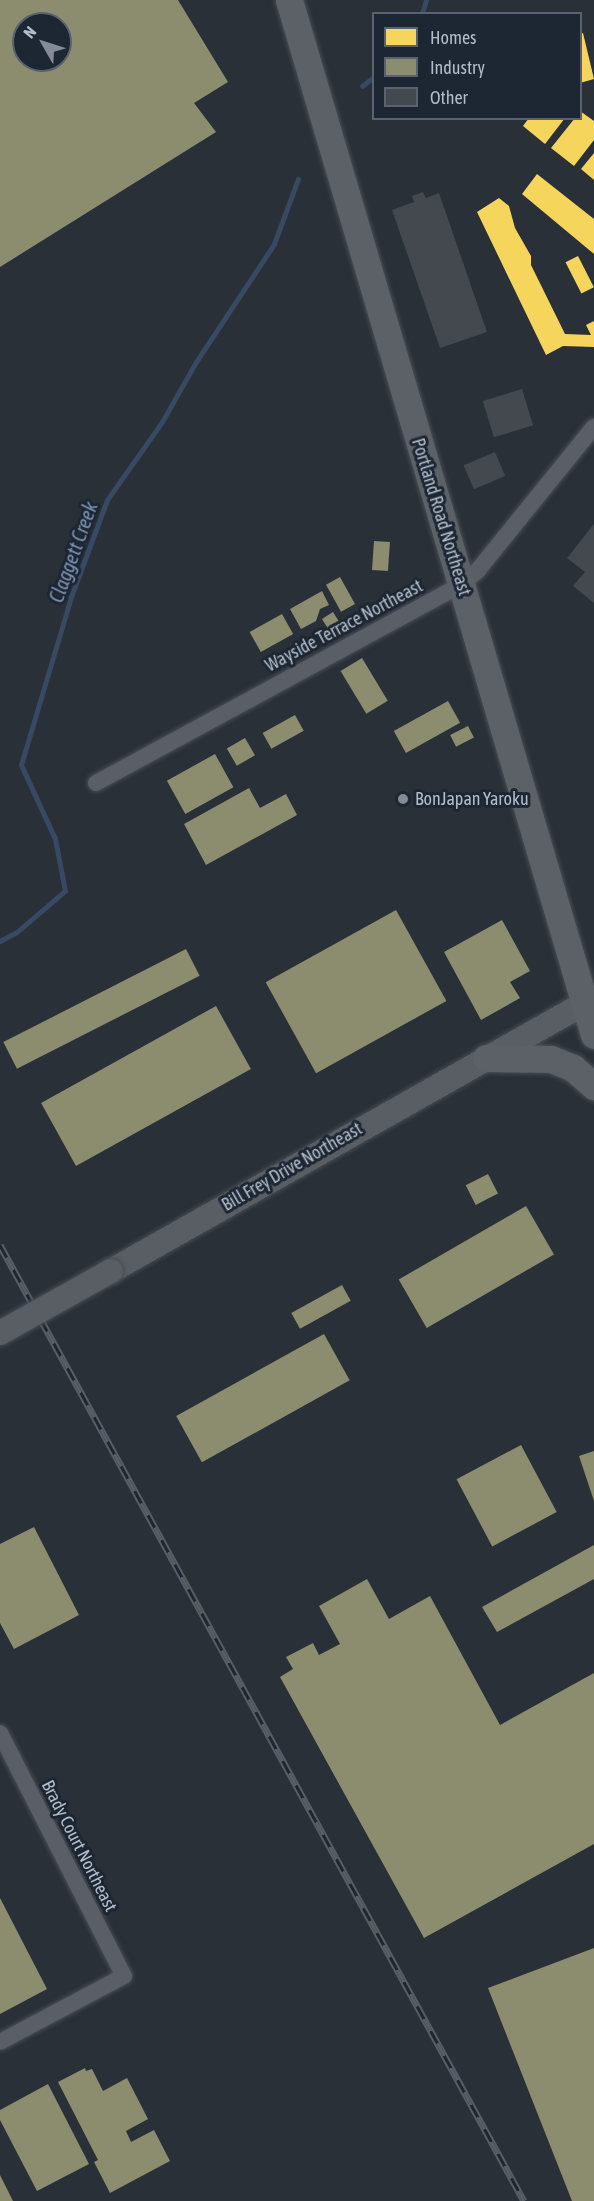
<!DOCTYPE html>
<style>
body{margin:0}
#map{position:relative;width:594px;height:2201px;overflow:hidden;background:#2a3038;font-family:"Asap Condensed",sans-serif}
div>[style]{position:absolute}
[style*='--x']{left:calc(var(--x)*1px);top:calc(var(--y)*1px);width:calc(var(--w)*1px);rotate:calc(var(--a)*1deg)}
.homes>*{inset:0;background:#f6d55c;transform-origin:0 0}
.industry>*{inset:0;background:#8c8c6e;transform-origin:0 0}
.stream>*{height:4.5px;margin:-2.25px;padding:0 2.25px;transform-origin:2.25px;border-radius:2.25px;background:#384963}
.building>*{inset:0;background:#444950;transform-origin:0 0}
.roads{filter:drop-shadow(0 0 2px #484c53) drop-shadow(0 0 2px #484c53)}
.street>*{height:16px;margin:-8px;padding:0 8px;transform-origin:8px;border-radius:8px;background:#5a5e66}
.secondary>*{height:24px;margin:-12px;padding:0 12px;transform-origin:12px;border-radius:12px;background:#595d64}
.primary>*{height:27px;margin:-13.5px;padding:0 13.5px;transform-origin:13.5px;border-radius:13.5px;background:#5c6168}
.rail>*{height:7px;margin-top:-3.5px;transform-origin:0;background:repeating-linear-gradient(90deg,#1d2633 0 14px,#595d64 0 28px);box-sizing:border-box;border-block:2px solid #595d64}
.bridges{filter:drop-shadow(0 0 2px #484c53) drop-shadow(0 0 2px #484c53)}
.secondary-bridge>*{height:24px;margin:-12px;padding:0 12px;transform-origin:12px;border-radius:12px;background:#595d64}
.dots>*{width:16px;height:16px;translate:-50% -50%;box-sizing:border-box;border:3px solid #1d2633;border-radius:50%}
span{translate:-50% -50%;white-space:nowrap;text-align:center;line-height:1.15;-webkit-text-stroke:6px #1d2633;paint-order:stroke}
.street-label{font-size:18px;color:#b4bcc9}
.poi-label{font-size:18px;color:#b4bcc9}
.left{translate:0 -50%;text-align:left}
.water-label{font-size:20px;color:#7c92b1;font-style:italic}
.legend{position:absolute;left:372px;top:12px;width:210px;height:108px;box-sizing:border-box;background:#1d2633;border:2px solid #59626f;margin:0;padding:8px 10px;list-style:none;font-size:18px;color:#b4bcc9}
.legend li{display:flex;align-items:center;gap:12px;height:30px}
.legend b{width:30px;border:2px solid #59626f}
.north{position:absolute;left:12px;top:12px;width:60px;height:60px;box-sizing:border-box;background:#1d2633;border:2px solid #59626f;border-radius:50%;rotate:309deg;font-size:16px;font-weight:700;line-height:24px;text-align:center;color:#b4bcc9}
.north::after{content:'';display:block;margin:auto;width:21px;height:27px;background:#848b96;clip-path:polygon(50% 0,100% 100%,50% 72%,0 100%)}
</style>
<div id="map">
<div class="homes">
<i style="clip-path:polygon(583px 33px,594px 79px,580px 83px,580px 34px)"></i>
<i style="clip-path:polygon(580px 111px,594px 121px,594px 140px,574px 166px,551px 148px,575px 118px,580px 118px)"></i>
<i style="clip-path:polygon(529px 118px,565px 118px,545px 144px,523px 126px)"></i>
<i style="clip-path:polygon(594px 153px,594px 180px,581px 169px)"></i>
<i style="clip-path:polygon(537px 174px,594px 219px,594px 254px,522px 194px)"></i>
<i style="clip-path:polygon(499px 198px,509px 206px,515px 228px,531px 256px,531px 265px,565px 334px,591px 335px,586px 325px,594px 321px,594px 347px,563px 346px,546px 355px,477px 212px)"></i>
<i style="left:578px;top:256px;width:35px;height:14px;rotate:63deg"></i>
</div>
<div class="industry">
<i style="clip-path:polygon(evenodd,0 0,178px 0,228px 82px,194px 103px,216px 132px,0 267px,0 0,24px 24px,60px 24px,60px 60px,24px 60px,24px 24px)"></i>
<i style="left:374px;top:541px;width:16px;height:29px;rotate:4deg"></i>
<i style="left:340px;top:577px;width:31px;height:16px;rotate:61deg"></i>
<i style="clip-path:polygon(322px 591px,329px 605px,320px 609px,316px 621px,301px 629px,290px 609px)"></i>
<i style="left:333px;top:612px;width:15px;height:13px;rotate:58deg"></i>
<i style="left:282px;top:614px;width:23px;height:37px;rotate:61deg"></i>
<i style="left:362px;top:658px;width:50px;height:25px;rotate:59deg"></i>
<i style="left:448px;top:701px;width:25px;height:62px;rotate:61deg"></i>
<i style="left:295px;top:715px;width:18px;height:37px;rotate:61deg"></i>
<i style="left:468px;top:726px;width:13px;height:20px;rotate:63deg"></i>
<i style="left:245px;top:738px;width:20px;height:21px;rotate:60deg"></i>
<i style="left:215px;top:754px;width:38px;height:55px;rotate:61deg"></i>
<i style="clip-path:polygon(249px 788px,260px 808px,286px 794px,297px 815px,206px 865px,184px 824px)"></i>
<i style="left:396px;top:910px;width:104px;height:149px;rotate:61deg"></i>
<i style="clip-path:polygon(502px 920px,530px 971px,510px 982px,520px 998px,481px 1020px,444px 952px)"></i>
<i style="left:186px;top:949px;width:30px;height:205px;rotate:63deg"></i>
<i style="left:216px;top:1006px;width:72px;height:200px;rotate:61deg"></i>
<i style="left:488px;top:1174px;width:22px;height:25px;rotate:63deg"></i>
<i style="left:526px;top:1206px;width:56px;height:147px;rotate:60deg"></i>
<i style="left:342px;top:1285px;width:18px;height:58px;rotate:61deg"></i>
<i style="left:324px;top:1334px;width:53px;height:169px;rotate:61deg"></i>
<i style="left:521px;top:1445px;width:76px;height:73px;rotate:62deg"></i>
<i style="clip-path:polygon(594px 1451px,594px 1501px,579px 1456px)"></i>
<i style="clip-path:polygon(34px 1527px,79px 1615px,14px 1649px,0 1623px,0 1544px)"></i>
<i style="clip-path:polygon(594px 1545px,594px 1579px,497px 1632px,482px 1607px)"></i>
<i style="clip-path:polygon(367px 1579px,389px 1619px,430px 1596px,500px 1725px,594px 1673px,594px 1844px,424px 1938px,280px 1677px,293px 1669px,286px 1657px,313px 1643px,319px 1655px,340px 1644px,319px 1606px)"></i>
<i style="clip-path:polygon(0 1898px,47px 1989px,0 2014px)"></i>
<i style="clip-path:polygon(594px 1948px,594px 2201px,572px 2201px,488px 1988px)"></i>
<i style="clip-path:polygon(85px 2068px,86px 2071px,92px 2069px,103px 2091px,127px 2078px,148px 2119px,126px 2131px,131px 2142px,154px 2130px,170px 2161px,110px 2193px,94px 2162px,98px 2160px,58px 2082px)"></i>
<i style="clip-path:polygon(48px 2084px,89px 2164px,37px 2191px,0 2120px,0 2110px)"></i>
<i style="clip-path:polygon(0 2175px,13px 2201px,0 2201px)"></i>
</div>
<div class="stream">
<i style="--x:422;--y:14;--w:15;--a:-74"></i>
<i style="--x:362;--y:86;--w:15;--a:-37"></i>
<i style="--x:0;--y:941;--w:19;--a:-28"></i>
<i style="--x:17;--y:932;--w:63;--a:-40.5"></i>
<i style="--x:65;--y:891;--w:53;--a:-100.9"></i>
<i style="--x:55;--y:839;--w:81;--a:-114.7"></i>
<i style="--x:21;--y:765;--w:175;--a:-73.4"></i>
<i style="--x:71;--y:597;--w:103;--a:-69.6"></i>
<i style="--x:107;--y:500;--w:95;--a:-54.8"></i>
<i style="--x:162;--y:422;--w:69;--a:-60.5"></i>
<i style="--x:196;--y:362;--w:141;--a:-56.5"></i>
<i style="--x:274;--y:244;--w:69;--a:-69.7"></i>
</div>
<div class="building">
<i style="clip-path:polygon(423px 192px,426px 198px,439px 193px,487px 332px,440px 348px,392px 210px,414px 202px,412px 196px)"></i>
<i style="left:522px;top:389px;width:38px;height:41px;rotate:73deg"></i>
<i style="left:495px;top:452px;width:26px;height:34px;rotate:67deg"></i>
<i style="clip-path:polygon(594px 524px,594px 603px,573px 586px,585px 572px,567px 558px)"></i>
</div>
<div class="roads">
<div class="street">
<i style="--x:96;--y:783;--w:415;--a:-28.5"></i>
<i style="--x:461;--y:585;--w:23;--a:-41"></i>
<i style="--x:478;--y:570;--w:184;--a:-51"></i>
<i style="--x:0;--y:1733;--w:273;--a:63"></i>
<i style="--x:124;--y:1976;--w:140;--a:152"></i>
</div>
<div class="secondary">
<i style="--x:111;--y:1271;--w:545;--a:-29.48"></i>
</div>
<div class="primary">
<i style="--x:289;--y:0;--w:1079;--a:73.58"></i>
<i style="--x:486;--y:1058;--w:65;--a:0.9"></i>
<i style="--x:551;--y:1059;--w:24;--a:22"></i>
<i style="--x:573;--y:1068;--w:28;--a:41"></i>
</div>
</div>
<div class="rail">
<i style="--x:0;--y:1245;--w:1090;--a:61.27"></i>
</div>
<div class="bridges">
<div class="secondary-bridge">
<i style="--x:0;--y:1333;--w:127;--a:-29.2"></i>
</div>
</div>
<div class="dots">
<i style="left:403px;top:799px;background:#848b96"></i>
</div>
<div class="street-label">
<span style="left:441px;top:517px;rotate:73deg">Portland Road Northeast</span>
<span style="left:344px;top:626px;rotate:-28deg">Wayside Terrace Northeast</span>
<span style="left:292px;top:1167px;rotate:-30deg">Bill Frey Drive Northeast</span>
<span style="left:79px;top:1846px;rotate:63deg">Brady Court Northeast</span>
</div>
<div class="poi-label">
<span class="left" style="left:415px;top:799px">BonJapan Yaroku</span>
</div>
<div class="water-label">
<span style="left:73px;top:552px;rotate:-70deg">Claggett Creek</span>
</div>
<ul class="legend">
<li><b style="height:16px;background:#f6d55c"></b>Homes</li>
<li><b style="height:16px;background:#8c8c6e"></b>Industry</li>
<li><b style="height:16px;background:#444950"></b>Other</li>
</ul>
<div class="north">N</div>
</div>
